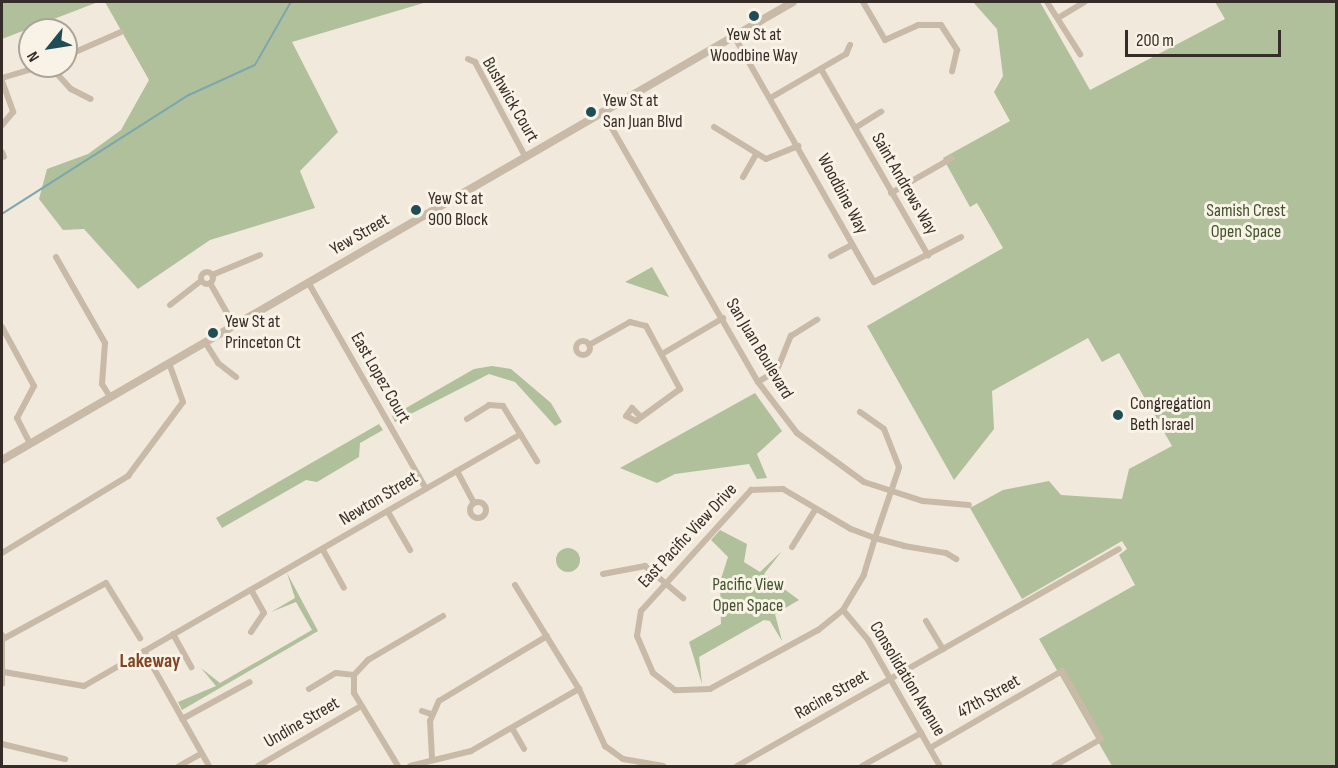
<!DOCTYPE html>
<style>
body{margin:0}
#map{position:relative;width:1338px;height:768px;overflow:hidden;background:#f1e9db;font-family:"Sofia Sans Condensed",sans-serif}
div>[style]{position:absolute}
[style*='--x']{left:calc(var(--x)*1px);top:calc(var(--y)*1px);width:calc(var(--w)*1px);rotate:calc(var(--a)*1deg)}
.green>*{inset:0;background:#b0c09b}
.round{border-radius:50%}
.stream>*{height:1.5px;margin:-0.75px;padding:0 0.75px;transform-origin:0.75px;border-radius:0.75px;background:#7ba7ae}
.minor>*{height:6px;margin:-3px;padding:0 3px;transform-origin:3px;border-radius:3px;background:#c9baa7}
.minor>.ring{margin:-3px;padding:0;box-sizing:content-box;background:none;border:6px solid #c9baa7;border-radius:50%}
.tertiary>*{height:8px;margin:-4px;padding:0 4px;transform-origin:4px;border-radius:4px;background:#c9baa7}
.dots>*{width:16px;height:16px;translate:-50% -50%;box-sizing:border-box;border:3px solid #f9f3e7;border-radius:50%}
span{translate:-50% -50%;white-space:nowrap;text-align:center;line-height:1.15;-webkit-text-stroke:6px #f9f3e7;paint-order:stroke}
.poi-label{font-size:18px;color:#362d28}
.left{translate:0 -50%;text-align:left}
.street-label{font-size:18px;color:#362d28}
.park-label{font-size:18px;color:#41532c}
.neighbourhood-label{font-size:20px;color:#834322;font-weight:700}
.frame{position:absolute;inset:0;border:3px solid #362d28;pointer-events:none}
.north{position:absolute;left:18px;top:18px;width:60px;height:60px;box-sizing:border-box;background:#f9f3e7;border:2px solid #aba49b;border-radius:50%;rotate:240deg;font-size:16px;font-weight:700;line-height:24px;text-align:center;color:#362d28}
.north::after{content:'';display:block;margin:auto;width:21px;height:27px;background:#1e4d56;clip-path:polygon(50% 0,100% 100%,50% 72%,0 100%)}
.scale{position:absolute;left:1125px;top:30px;width:156px;height:27px;box-sizing:border-box;border:3px solid #362d28;border-top:0;padding-left:8px;font-size:18px;line-height:21px;white-space:nowrap;color:#362d28;-webkit-text-stroke:4px #f9f3e7;paint-order:stroke}
</style>
<div id="map">
<div class="green">
<i style="clip-path:polygon(2px 2px,98px 2px,2px 39px)"></i>
<i style="clip-path:polygon(105px 2px,427px 2px,292px 42px,338px 132px,300px 171px,315px 208px,210px 240px,138px 289px,84px 229px,63px 230px,39px 199px,47px 169px,88px 154px,121px 130px,149px 80px)"></i>
<i style="clip-path:polygon(973px 2px,1040px 2px,1090px 90px,1225px 19px,1215px 2px,1336px 2px,1336px 766px,1112px 766px,1039px 639px,1135px 585px,1119px 555px,1127px 549px,1122px 541px,1022px 599px,970px 508px,1003px 490px,1049px 481px,1061px 495px,1122px 499px,1129px 469px,1172px 446px,1119px 353px,1102px 362px,1088px 338px,992px 391px,994px 429px,954px 480px,867px 326px,1003px 248px,977px 203px,970px 207px,943px 158px,1010px 121px,994px 92px,1003px 76px,997px 29px)"></i>
<i style="clip-path:polygon(652px 267px,669px 297px,625px 282px)"></i>
<i style="clip-path:polygon(492px 366px,511px 369px,551px 403px,562px 422px,555px 426px,515px 382px,489px 374px,395px 422px,392px 416px,474px 369px)"></i>
<i style="clip-path:polygon(755px 393px,782px 431px,757px 454px,767px 478px,757px 479px,749px 464px,675px 474px,657px 483px,620px 468px)"></i>
<i style="clip-path:polygon(379px 424px,383px 430px,360px 443px,359px 457px,317px 482px,306px 480px,222px 528px,216px 518px)"></i>
<i style="clip-path:polygon(720px 530px,747px 544px,744px 562px,760px 572px,782px 551px,764px 574px,799px 600px,775px 614px,782px 641px,770px 621px,764px 620px,699px 657px,702px 684px,689px 642px,721px 624px,720px 582px,728px 557px,711px 540px)"></i>
<i class="round" style="left:556px;top:548px;width:24px;height:24px"></i>
<i style="clip-path:polygon(287px 573px,318px 631px,182px 710px,178px 702px,216px 686px,201px 668px,220px 683px,312px 630px,296px 602px,271px 612px,295px 598px)"></i>
</div>
<div class="stream">
<i style="--x:2;--y:214;--w:222;--a:-32.5"></i>
<i style="--x:189;--y:95;--w:72;--a:-24.4"></i>
<i style="--x:255;--y:65;--w:73;--a:-60.3"></i>
</div>
<div class="minor">
<i style="--x:863;--y:2;--w:44;--a:59.9"></i>
<i style="--x:885;--y:40;--w:36;--a:-24"></i>
<i style="--x:918;--y:25;--w:23;--a:0"></i>
<i style="--x:941;--y:25;--w:30;--a:57"></i>
<i style="--x:957;--y:50;--w:22;--a:103"></i>
<i style="--x:1047;--y:2;--w:62;--a:57.6"></i>
<i style="--x:1058;--y:18;--w:31;--a:-31"></i>
<i style="--x:734;--y:36;--w:283;--a:60.4"></i>
<i style="--x:874;--y:282;--w:98;--a:-27.3"></i>
<i style="--x:66;--y:56;--w:60;--a:-23.6"></i>
<i style="--x:468;--y:59;--w:8;--a:23"></i>
<i style="--x:475;--y:62;--w:106;--a:62"></i>
<i style="--x:50;--y:66;--w:31;--a:48"></i>
<i style="--x:71;--y:89;--w:22;--a:27"></i>
<i style="--x:821;--y:69;--w:215;--a:60.1"></i>
<i style="--x:2;--y:78;--w:42;--a:-16.7"></i>
<i style="--x:2;--y:81;--w:33;--a:70"></i>
<i style="--x:13;--y:112;--w:17;--a:130"></i>
<i style="--x:772;--y:97;--w:86;--a:-30.2"></i>
<i style="--x:846;--y:54;--w:10;--a:-66"></i>
<i style="--x:602;--y:111;--w:313;--a:60.1"></i>
<i style="--x:758;--y:382;--w:64;--a:52.6"></i>
<i style="--x:797;--y:433;--w:83;--a:36.2"></i>
<i style="--x:864;--y:482;--w:62;--a:17.9"></i>
<i style="--x:923;--y:501;--w:46;--a:5"></i>
<i style="--x:714;--y:127;--w:61;--a:31.6"></i>
<i style="--x:766;--y:159;--w:35;--a:-22"></i>
<i style="--x:855;--y:128;--w:31;--a:-32"></i>
<i style="--x:2;--y:152;--w:5;--a:68"></i>
<i style="--x:743;--y:177;--w:24;--a:-60"></i>
<i style="--x:891;--y:193;--w:70;--a:-29.8"></i>
<i style="--x:831;--y:256;--w:24;--a:-28"></i>
<i style="--x:56;--y:257;--w:99;--a:60.3"></i>
<i style="--x:105;--y:343;--w:41;--a:94.2"></i>
<i style="--x:102;--y:384;--w:15;--a:58"></i>
<i class="ring" style="left:201px;top:272px;width:6px;height:6px"></i>
<i style="--x:212;--y:275;--w:52;--a:-22.6"></i>
<i style="--x:308;--y:282;--w:238;--a:60.3"></i>
<i style="--x:210;--y:283;--w:48;--a:60.3"></i>
<i style="--x:170;--y:305;--w:39;--a:-38"></i>
<i style="--x:2;--y:327;--w:67;--a:61.5"></i>
<i style="--x:34;--y:386;--w:36;--a:118"></i>
<i style="--x:17;--y:418;--w:29;--a:63"></i>
<i class="ring" style="left:576px;top:341px;width:8px;height:8px"></i>
<i style="--x:205;--y:342;--w:25;--a:58"></i>
<i style="--x:218;--y:363;--w:23;--a:38"></i>
<i style="--x:589;--y:345;--w:47;--a:-29.3"></i>
<i style="--x:630;--y:322;--w:16;--a:14"></i>
<i style="--x:646;--y:326;--w:72;--a:61.6"></i>
<i style="--x:680;--y:389;--w:54;--a:144"></i>
<i style="--x:636;--y:421;--w:11;--a:-153"></i>
<i style="--x:626;--y:416;--w:10;--a:-53"></i>
<i style="--x:632;--y:408;--w:10;--a:45"></i>
<i style="--x:662;--y:354;--w:71;--a:-30.5"></i>
<i style="--x:758;--y:382;--w:22;--a:-32"></i>
<i style="--x:777;--y:370;--w:37;--a:-68"></i>
<i style="--x:791;--y:336;--w:31;--a:-32"></i>
<i style="--x:860;--y:412;--w:29;--a:35"></i>
<i style="--x:884;--y:429;--w:41;--a:68.5"></i>
<i style="--x:899;--y:467;--w:4;--a:104"></i>
<i style="--x:898;--y:471;--w:71;--a:108.9"></i>
<i style="--x:875;--y:538;--w:39;--a:107"></i>
<i style="--x:864;--y:575;--w:41;--a:121"></i>
<i style="--x:843;--y:610;--w:32;--a:141"></i>
<i style="--x:818;--y:630;--w:123;--a:151.4"></i>
<i style="--x:710;--y:689;--w:35;--a:178"></i>
<i style="--x:675;--y:690;--w:28;--a:-142"></i>
<i style="--x:653;--y:673;--w:40;--a:-113.4"></i>
<i style="--x:637;--y:636;--w:25;--a:-81"></i>
<i style="--x:641;--y:611;--w:164;--a:-47.7"></i>
<i style="--x:751;--y:490;--w:32;--a:-2"></i>
<i style="--x:783;--y:489;--w:79;--a:30.5"></i>
<i style="--x:851;--y:529;--w:26;--a:21"></i>
<i style="--x:875;--y:538;--w:30;--a:15"></i>
<i style="--x:904;--y:546;--w:43;--a:9.5"></i>
<i style="--x:946;--y:553;--w:12;--a:31"></i>
<i style="--x:467;--y:419;--w:26;--a:-32"></i>
<i style="--x:489;--y:405;--w:14;--a:4"></i>
<i style="--x:503;--y:406;--w:65;--a:58.3"></i>
<i style="--x:457;--y:471;--w:36;--a:62"></i>
<i class="ring" style="left:470px;top:502px;width:10px;height:10px"></i>
<i style="--x:388;--y:512;--w:44;--a:59.9"></i>
<i style="--x:792;--y:547;--w:44;--a:-58.1"></i>
<i style="--x:323;--y:550;--w:43;--a:61.1"></i>
<i style="--x:2;--y:553;--w:148;--a:-31.4"></i>
<i style="--x:128;--y:476;--w:92;--a:-53.4"></i>
<i style="--x:183;--y:402;--w:41;--a:-109.7"></i>
<i style="--x:603;--y:574;--w:43;--a:-10.8"></i>
<i style="--x:645;--y:566;--w:50;--a:40.1"></i>
<i style="--x:515;--y:585;--w:122;--a:58.4"></i>
<i style="--x:579;--y:689;--w:63;--a:65.5"></i>
<i style="--x:605;--y:746;--w:22;--a:36"></i>
<i style="--x:623;--y:759;--w:41;--a:9.9"></i>
<i style="--x:843;--y:610;--w:39;--a:50"></i>
<i style="--x:868;--y:640;--w:145;--a:60.3"></i>
<i style="--x:926;--y:621;--w:33;--a:59"></i>
<i style="--x:251;--y:632;--w:23;--a:-56"></i>
<i style="--x:264;--y:613;--w:26;--a:-119"></i>
<i style="--x:173;--y:634;--w:38;--a:61"></i>
<i style="--x:3;--y:639;--w:117;--a:-28.5"></i>
<i style="--x:106;--y:583;--w:65;--a:58.3"></i>
<i style="--x:144;--y:651;--w:132;--a:60.5"></i>
<i style="--x:4;--y:672;--w:81;--a:9.9"></i>
<i style="--x:84;--y:686;--w:504;--a:-29.97"></i>
<i style="--x:354;--y:675;--w:21;--a:-47"></i>
<i style="--x:368;--y:660;--w:87;--a:-30.4"></i>
<i style="--x:2;--y:684;--w:49;--a:-90"></i>
<i style="--x:309;--y:689;--w:31;--a:-31"></i>
<i style="--x:336;--y:673;--w:18;--a:6"></i>
<i style="--x:354;--y:675;--w:18;--a:90"></i>
<i style="--x:354;--y:693;--w:85;--a:58.9"></i>
<i style="--x:422;--y:711;--w:9;--a:18"></i>
<i style="--x:182;--y:719;--w:77;--a:-28.6"></i>
<i style="--x:512;--y:728;--w:24;--a:60"></i>
<i style="--x:2;--y:744;--w:65;--a:13.4"></i>
<i style="--x:930;--y:748;--w:153;--a:-30.3"></i>
<i style="--x:1062;--y:671;--w:78;--a:60.2"></i>
<i style="--x:1101;--y:739;--w:54;--a:150.1"></i>
<i style="--x:432;--y:758;--w:37;--a:-93"></i>
<i style="--x:430;--y:721;--w:22;--a:-66"></i>
<i style="--x:439;--y:701;--w:126;--a:-31"></i>
<i style="--x:179;--y:766;--w:26;--a:-29"></i>
<i style="--x:258;--y:766;--w:119;--a:-30.2"></i>
<i style="--x:410;--y:766;--w:63;--a:-13.8"></i>
<i style="--x:471;--y:751;--w:125;--a:-29.9"></i>
<i style="--x:737;--y:766;--w:439;--a:-29.6"></i>
<i style="--x:862;--y:766;--w:68;--a:-29.2"></i>
</div>
<div class="tertiary">
<i style="--x:2;--y:460;--w:914;--a:-30.07"></i>
</div>
<div class="dots">
<i style="left:754px;top:16px;background:#1e4d56"></i>
<i style="left:591px;top:112px;background:#1e4d56"></i>
<i style="left:416px;top:210px;background:#1e4d56"></i>
<i style="left:213px;top:333px;background:#1e4d56"></i>
<i style="left:1118px;top:415px;background:#1e4d56"></i>
</div>
<div class="poi-label">
<span style="left:754px;top:46px">Yew St at<br>Woodbine Way</span>
<span class="left" style="left:603px;top:112px">Yew St at<br>San Juan Blvd</span>
<span class="left" style="left:428px;top:210px">Yew St at<br>900 Block</span>
<span class="left" style="left:225px;top:333px">Yew St at<br>Princeton Ct</span>
<span class="left" style="left:1130px;top:415px">Congregation<br>Beth Israel</span>
</div>
<div class="street-label">
<span style="left:510px;top:100px;rotate:60deg">Bushwick Court</span>
<span style="left:904px;top:184px;rotate:60deg">Saint Andrews Way</span>
<span style="left:842px;top:194px;rotate:62deg">Woodbine Way</span>
<span style="left:360px;top:235px;rotate:-30deg">Yew Street</span>
<span style="left:759px;top:349px;rotate:59deg">San Juan Boulevard</span>
<span style="left:380px;top:378px;rotate:60deg">East Lopez Court</span>
<span style="left:379px;top:499px;rotate:-31deg">Newton Street</span>
<span style="left:688px;top:536px;rotate:-47deg">East Pacific View Drive</span>
<span style="left:907px;top:679px;rotate:59deg">Consolidation Avenue</span>
<span style="left:832px;top:695px;rotate:-30deg">Racine Street</span>
<span style="left:989px;top:697px;rotate:-30deg">47th Street</span>
<span style="left:302px;top:723px;rotate:-30deg">Undine Street</span>
</div>
<div class="park-label">
<span style="left:1246px;top:222px">Samish Crest<br>Open Space</span>
<span style="left:748px;top:596px">Pacific View<br>Open Space</span>
</div>
<div class="neighbourhood-label">
<span style="left:150px;top:661px">Lakeway</span>
</div>
<div class="frame"></div>
<div class="north">N</div>
<div class="scale">200 m</div>
</div>
